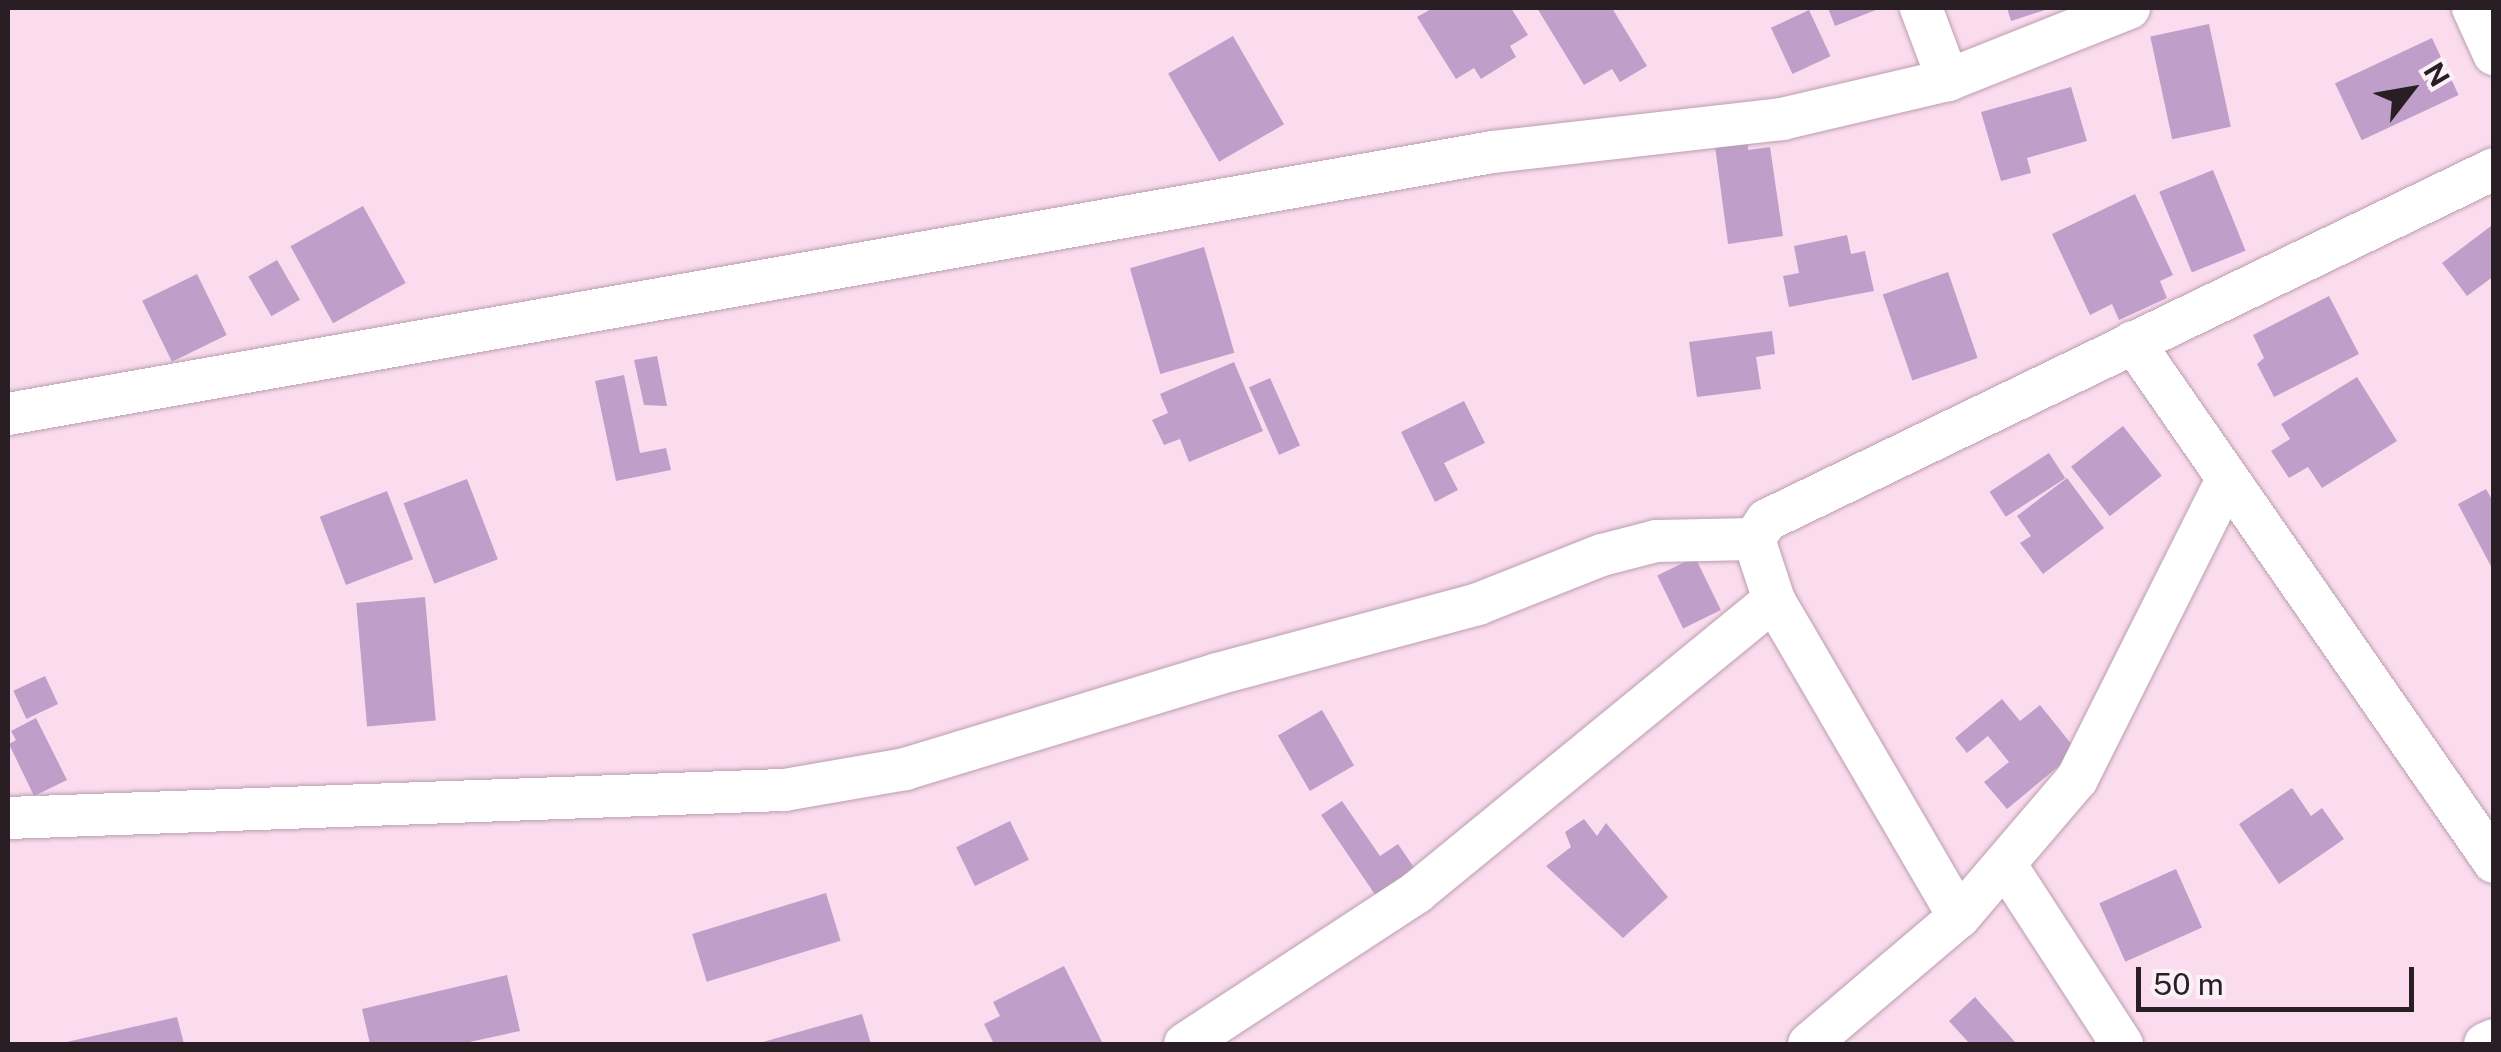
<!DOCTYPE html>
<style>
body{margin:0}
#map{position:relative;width:2501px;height:1052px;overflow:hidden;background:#fbdcef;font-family:"Public Sans",sans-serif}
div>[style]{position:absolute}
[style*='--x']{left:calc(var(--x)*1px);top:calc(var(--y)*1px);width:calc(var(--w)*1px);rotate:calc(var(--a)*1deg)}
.building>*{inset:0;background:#bf9fca;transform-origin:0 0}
.roads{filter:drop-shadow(0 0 2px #bb9eb0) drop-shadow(0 0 2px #bb9eb0)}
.minor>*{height:42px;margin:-21px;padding:0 21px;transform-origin:21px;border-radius:21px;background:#fff}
span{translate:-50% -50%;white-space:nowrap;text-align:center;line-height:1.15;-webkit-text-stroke:9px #fcf0f7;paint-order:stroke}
.frame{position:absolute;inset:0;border:10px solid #2a1e25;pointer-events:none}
.north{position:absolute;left:2361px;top:40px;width:100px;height:100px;-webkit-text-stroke:8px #fcf0f7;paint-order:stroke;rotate:59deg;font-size:28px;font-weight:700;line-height:40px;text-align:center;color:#2a1e25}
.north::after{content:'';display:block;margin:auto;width:35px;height:45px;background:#2a1e25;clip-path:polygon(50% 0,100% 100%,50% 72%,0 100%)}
.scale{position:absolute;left:2136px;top:967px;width:278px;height:45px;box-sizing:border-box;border:5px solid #2a1e25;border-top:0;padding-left:12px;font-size:30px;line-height:35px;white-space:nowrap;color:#2a1e25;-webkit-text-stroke:8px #fcf0f7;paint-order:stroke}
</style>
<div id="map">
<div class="building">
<i style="clip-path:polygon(1433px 8px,1511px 8px,1528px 35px,1510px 46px,1516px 57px,1481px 79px,1474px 68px,1456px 79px,1417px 17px)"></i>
<i style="clip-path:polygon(1537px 8px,1612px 8px,1647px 66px,1620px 82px,1612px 69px,1584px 85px)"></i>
<i style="clip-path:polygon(1828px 8px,1881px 8px,1835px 26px)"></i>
<i style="clip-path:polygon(2007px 8px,2051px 8px,2011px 21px)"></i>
<i style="left:1809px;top:10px;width:51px;height:42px;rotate:65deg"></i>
<i style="left:2209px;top:24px;width:105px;height:60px;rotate:78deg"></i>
<i style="left:1233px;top:36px;width:102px;height:75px;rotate:60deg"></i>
<i style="left:2432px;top:38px;width:63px;height:107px;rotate:65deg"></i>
<i style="clip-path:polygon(2071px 87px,2087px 141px,2027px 158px,2031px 173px,2001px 181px,1981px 112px)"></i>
<i style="clip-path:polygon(1748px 141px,1748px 150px,1770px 147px,1783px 236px,1728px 244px,1715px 146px)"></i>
<i style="left:2213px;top:170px;width:87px;height:58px;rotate:68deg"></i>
<i style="clip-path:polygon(2135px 194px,2173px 275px,2160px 281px,2167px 298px,2119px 320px,2112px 304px,2090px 315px,2052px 234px)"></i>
<i style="left:363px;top:206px;width:88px;height:83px;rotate:61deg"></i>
<i style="clip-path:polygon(2491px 226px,2494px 276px,2467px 296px,2442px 263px)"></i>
<i style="clip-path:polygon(1847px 235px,1851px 254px,1865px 251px,1874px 291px,1789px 307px,1783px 276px,1799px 273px,1794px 246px)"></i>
<i style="left:1204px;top:247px;width:110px;height:77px;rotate:74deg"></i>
<i style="left:277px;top:260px;width:46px;height:33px;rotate:60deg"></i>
<i style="left:1948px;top:272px;width:91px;height:69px;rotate:71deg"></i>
<i style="left:197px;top:274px;width:68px;height:61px;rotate:64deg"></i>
<i style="clip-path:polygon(2329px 296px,2359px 354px,2274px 397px,2257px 364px,2264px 358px,2253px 335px)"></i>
<i style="clip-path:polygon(1772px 331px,1775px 354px,1756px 357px,1761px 389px,1697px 397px,1689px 342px)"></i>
<i style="clip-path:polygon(657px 356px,667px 406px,644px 405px,634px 360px)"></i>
<i style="clip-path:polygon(1234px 362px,1263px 431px,1189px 462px,1180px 439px,1164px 445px,1152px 420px,1168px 413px,1160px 394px)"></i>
<i style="clip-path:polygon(624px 375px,640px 453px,666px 448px,671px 470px,616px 481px,595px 381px)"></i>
<i style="clip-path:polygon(2357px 377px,2397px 441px,2322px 488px,2308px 467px,2289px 478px,2271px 451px,2290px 439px,2281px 424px)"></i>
<i style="left:1270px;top:378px;width:74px;height:23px;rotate:66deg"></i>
<i style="clip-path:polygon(1464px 401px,1485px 443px,1444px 463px,1458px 490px,1435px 502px,1401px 432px)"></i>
<i style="left:2123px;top:426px;width:63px;height:66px;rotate:52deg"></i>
<i style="left:2049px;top:453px;width:30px;height:71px;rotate:57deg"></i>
<i style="clip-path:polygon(2067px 478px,2104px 528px,2043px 574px,2020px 543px,2031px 536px,2017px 516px)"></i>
<i style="left:467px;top:479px;width:86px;height:68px;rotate:69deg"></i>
<i style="clip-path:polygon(2486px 489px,2494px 503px,2494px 572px,2458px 504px)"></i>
<i style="left:387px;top:491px;width:73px;height:72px;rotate:69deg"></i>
<i style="left:1695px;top:557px;width:59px;height:42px;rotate:64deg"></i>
<i style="left:425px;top:597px;width:124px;height:69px;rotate:85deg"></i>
<i style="left:45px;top:676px;width:31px;height:35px;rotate:65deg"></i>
<i style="clip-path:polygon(2002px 699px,2020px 721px,2040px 705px,2077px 751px,2007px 809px,1984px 782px,2009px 762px,1988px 736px,1967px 753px,1955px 738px)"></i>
<i style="left:1322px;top:710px;width:64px;height:51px;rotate:60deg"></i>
<i style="clip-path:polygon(36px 718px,67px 780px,34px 796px,9px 744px,16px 740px,11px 731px)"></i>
<i style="clip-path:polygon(2292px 788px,2311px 816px,2322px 808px,2344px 839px,2279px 884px,2239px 824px)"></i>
<i style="clip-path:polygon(1342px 801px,1380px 856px,1398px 844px,1415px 869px,1376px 896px,1321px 815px)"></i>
<i style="clip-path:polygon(1584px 819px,1597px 836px,1606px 823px,1668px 897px,1623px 938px,1546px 866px,1571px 847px,1565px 832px)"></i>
<i style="left:1010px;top:821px;width:43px;height:60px;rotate:64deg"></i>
<i style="left:2176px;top:869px;width:64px;height:84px;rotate:66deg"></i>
<i style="left:826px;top:893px;width:50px;height:140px;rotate:73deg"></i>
<i style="clip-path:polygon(1064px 966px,1103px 1044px,994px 1044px,984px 1024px,1000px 1016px,993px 1002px)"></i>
<i style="clip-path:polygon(507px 975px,520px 1031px,460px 1044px,370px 1044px,362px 1009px)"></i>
<i style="clip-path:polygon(1975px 997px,2015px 1042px,2012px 1044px,1970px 1044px,1949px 1021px)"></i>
<i style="clip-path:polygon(862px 1014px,871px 1044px,759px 1044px,759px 1043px)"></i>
<i style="clip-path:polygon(177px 1017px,184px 1044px,63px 1044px,62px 1043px)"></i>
</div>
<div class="roads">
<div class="minor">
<i style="--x:1921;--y:8;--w:77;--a:69.4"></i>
<i style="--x:2473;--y:8;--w:51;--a:65.5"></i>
<i style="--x:2133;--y:342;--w:633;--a:55.23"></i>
<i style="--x:8;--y:414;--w:1508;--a:-10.01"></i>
<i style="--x:1493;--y:152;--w:291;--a:-6.5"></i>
<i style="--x:1782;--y:119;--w:171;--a:-13.2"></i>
<i style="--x:1948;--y:80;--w:195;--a:-21.7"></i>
<i style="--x:8;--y:818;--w:777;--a:-2.07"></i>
<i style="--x:784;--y:790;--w:123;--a:-9.8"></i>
<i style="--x:905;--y:769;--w:326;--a:-16.9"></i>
<i style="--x:1217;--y:674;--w:270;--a:-15"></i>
<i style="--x:1478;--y:604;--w:133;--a:-21.6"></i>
<i style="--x:1602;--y:555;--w:56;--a:-14.5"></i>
<i style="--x:1656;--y:541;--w:98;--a:-1.2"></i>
<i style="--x:2005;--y:864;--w:215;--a:57"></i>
<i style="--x:1959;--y:917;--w:182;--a:-49.5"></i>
<i style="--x:2077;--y:779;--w:335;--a:-63.4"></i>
<i style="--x:1185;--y:1044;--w:277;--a:-33.2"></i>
<i style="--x:1417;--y:892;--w:461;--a:-39.3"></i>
<i style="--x:1809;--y:1044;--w:197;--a:-40.3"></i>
<i style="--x:1959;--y:917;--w:367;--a:-120.3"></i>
<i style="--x:1774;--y:600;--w:64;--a:-108.2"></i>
<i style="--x:1754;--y:539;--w:23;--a:-56"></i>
<i style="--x:1767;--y:520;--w:807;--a:-25.77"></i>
<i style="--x:2485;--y:1044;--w:10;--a:-24"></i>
</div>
</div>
<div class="frame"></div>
<div class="north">N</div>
<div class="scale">50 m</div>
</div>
